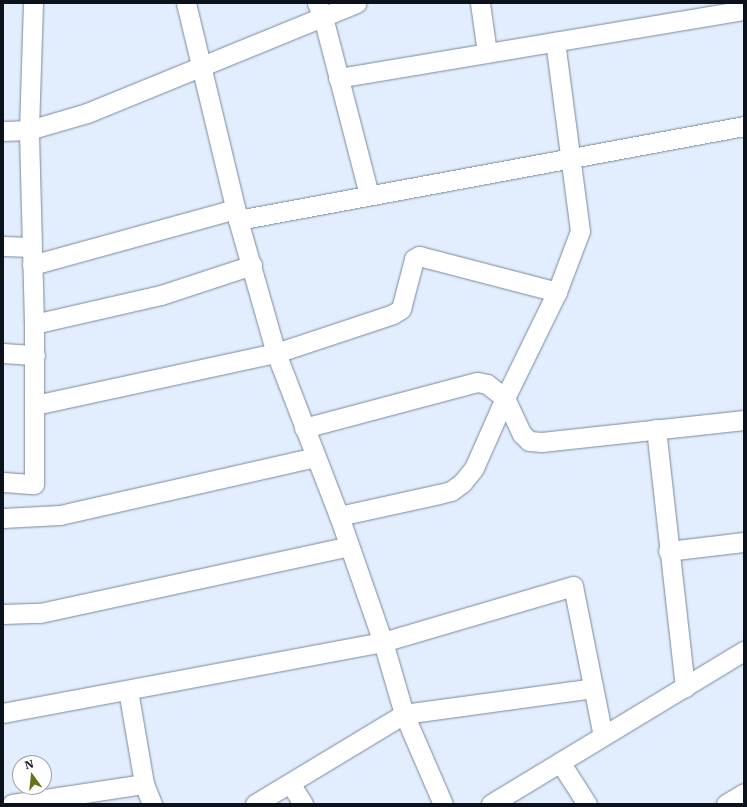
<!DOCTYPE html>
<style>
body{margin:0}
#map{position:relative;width:747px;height:807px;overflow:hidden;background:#e2edfd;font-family:"IBM Plex Serif",serif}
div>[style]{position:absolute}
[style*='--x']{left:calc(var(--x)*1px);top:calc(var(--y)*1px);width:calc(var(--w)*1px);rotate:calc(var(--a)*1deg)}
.roads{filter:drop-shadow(0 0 1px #78889f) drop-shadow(0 0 1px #78889f)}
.street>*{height:19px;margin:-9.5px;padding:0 9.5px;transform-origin:9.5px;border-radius:9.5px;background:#fff}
span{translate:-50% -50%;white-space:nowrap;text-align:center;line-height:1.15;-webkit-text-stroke:3px #fff;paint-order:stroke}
.frame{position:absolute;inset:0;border:4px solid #0c121b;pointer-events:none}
.north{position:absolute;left:12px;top:755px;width:40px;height:40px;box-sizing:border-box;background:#fff;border:1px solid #9ea0a4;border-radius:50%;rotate:345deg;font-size:11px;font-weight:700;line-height:16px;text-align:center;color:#0c121b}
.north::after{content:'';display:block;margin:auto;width:14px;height:18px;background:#697016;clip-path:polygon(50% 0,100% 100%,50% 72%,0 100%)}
</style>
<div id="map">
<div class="roads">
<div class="street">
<i style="--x:186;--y:3;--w:223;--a:76.5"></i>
<i style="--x:238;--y:220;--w:138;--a:74.1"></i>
<i style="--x:276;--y:353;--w:175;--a:68.9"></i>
<i style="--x:339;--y:516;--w:133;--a:70.8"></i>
<i style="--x:383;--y:642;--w:75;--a:73.7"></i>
<i style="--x:404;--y:714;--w:98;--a:66.6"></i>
<i style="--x:317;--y:3;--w:15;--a:67"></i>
<i style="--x:323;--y:17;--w:184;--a:75.5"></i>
<i style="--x:480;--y:3;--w:50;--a:82"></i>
<i style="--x:338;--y:78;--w:412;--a:-9.5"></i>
<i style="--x:3;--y:131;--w:26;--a:-2"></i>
<i style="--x:29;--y:130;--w:60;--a:-16.3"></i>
<i style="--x:87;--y:113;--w:291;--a:-22.2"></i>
<i style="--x:238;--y:220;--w:515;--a:-10.52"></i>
<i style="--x:3;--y:246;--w:28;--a:2"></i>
<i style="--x:32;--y:265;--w:211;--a:-15.4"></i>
<i style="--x:34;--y:324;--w:130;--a:-12.9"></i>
<i style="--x:161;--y:295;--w:96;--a:-18.2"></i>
<i style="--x:3;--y:353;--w:32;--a:4"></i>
<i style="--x:35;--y:405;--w:247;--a:-12.2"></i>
<i style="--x:276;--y:353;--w:123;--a:-18.4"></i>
<i style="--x:393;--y:314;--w:9;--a:-32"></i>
<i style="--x:401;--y:309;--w:52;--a:-75.4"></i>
<i style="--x:414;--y:259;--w:6;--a:-31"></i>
<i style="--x:419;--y:256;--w:143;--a:14.6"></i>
<i style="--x:304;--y:428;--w:179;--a:-14.9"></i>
<i style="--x:477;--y:382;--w:10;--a:11"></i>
<i style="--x:487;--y:384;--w:23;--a:38"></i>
<i style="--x:505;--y:398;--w:40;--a:65"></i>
<i style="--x:522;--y:434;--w:10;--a:45"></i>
<i style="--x:529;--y:441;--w:13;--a:4"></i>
<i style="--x:542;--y:442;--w:203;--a:-6.2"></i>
<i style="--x:656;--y:429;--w:260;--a:83.6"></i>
<i style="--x:3;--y:482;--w:31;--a:4"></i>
<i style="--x:34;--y:484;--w:160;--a:-90"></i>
<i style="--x:34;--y:324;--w:194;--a:-91.5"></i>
<i style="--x:29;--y:130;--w:127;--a:-88.2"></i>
<i style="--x:339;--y:516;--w:102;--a:-12.4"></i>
<i style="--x:439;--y:494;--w:12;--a:-14"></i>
<i style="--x:451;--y:491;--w:14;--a:-36"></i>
<i style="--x:462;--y:483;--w:19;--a:-51"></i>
<i style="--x:474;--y:468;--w:77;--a:-66.1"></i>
<i style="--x:505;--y:398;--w:118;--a:-63.9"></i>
<i style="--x:557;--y:292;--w:65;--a:-69.3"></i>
<i style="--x:580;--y:231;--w:191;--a:-97.5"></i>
<i style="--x:3;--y:518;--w:57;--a:-3"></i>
<i style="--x:60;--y:515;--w:262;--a:-12.8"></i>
<i style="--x:668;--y:551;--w:77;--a:-6.8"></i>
<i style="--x:3;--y:614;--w:37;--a:-2"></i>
<i style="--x:40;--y:613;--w:316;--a:-12.2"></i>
<i style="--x:128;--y:690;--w:95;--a:80.3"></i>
<i style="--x:144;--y:784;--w:22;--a:68"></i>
<i style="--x:3;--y:713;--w:387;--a:-10.6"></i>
<i style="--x:383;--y:642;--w:198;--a:-16.4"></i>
<i style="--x:573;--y:586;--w:153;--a:78.7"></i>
<i style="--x:560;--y:762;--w:50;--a:57.3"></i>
<i style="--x:290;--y:783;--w:25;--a:58"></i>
<i style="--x:12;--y:804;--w:134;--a:-8.6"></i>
<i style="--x:255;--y:804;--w:174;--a:-31.1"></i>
<i style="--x:404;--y:714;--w:191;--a:-7.8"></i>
<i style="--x:491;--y:804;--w:296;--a:-31.2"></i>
<i style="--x:726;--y:804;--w:21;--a:-31"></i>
</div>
</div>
<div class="frame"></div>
<div class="north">N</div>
</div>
